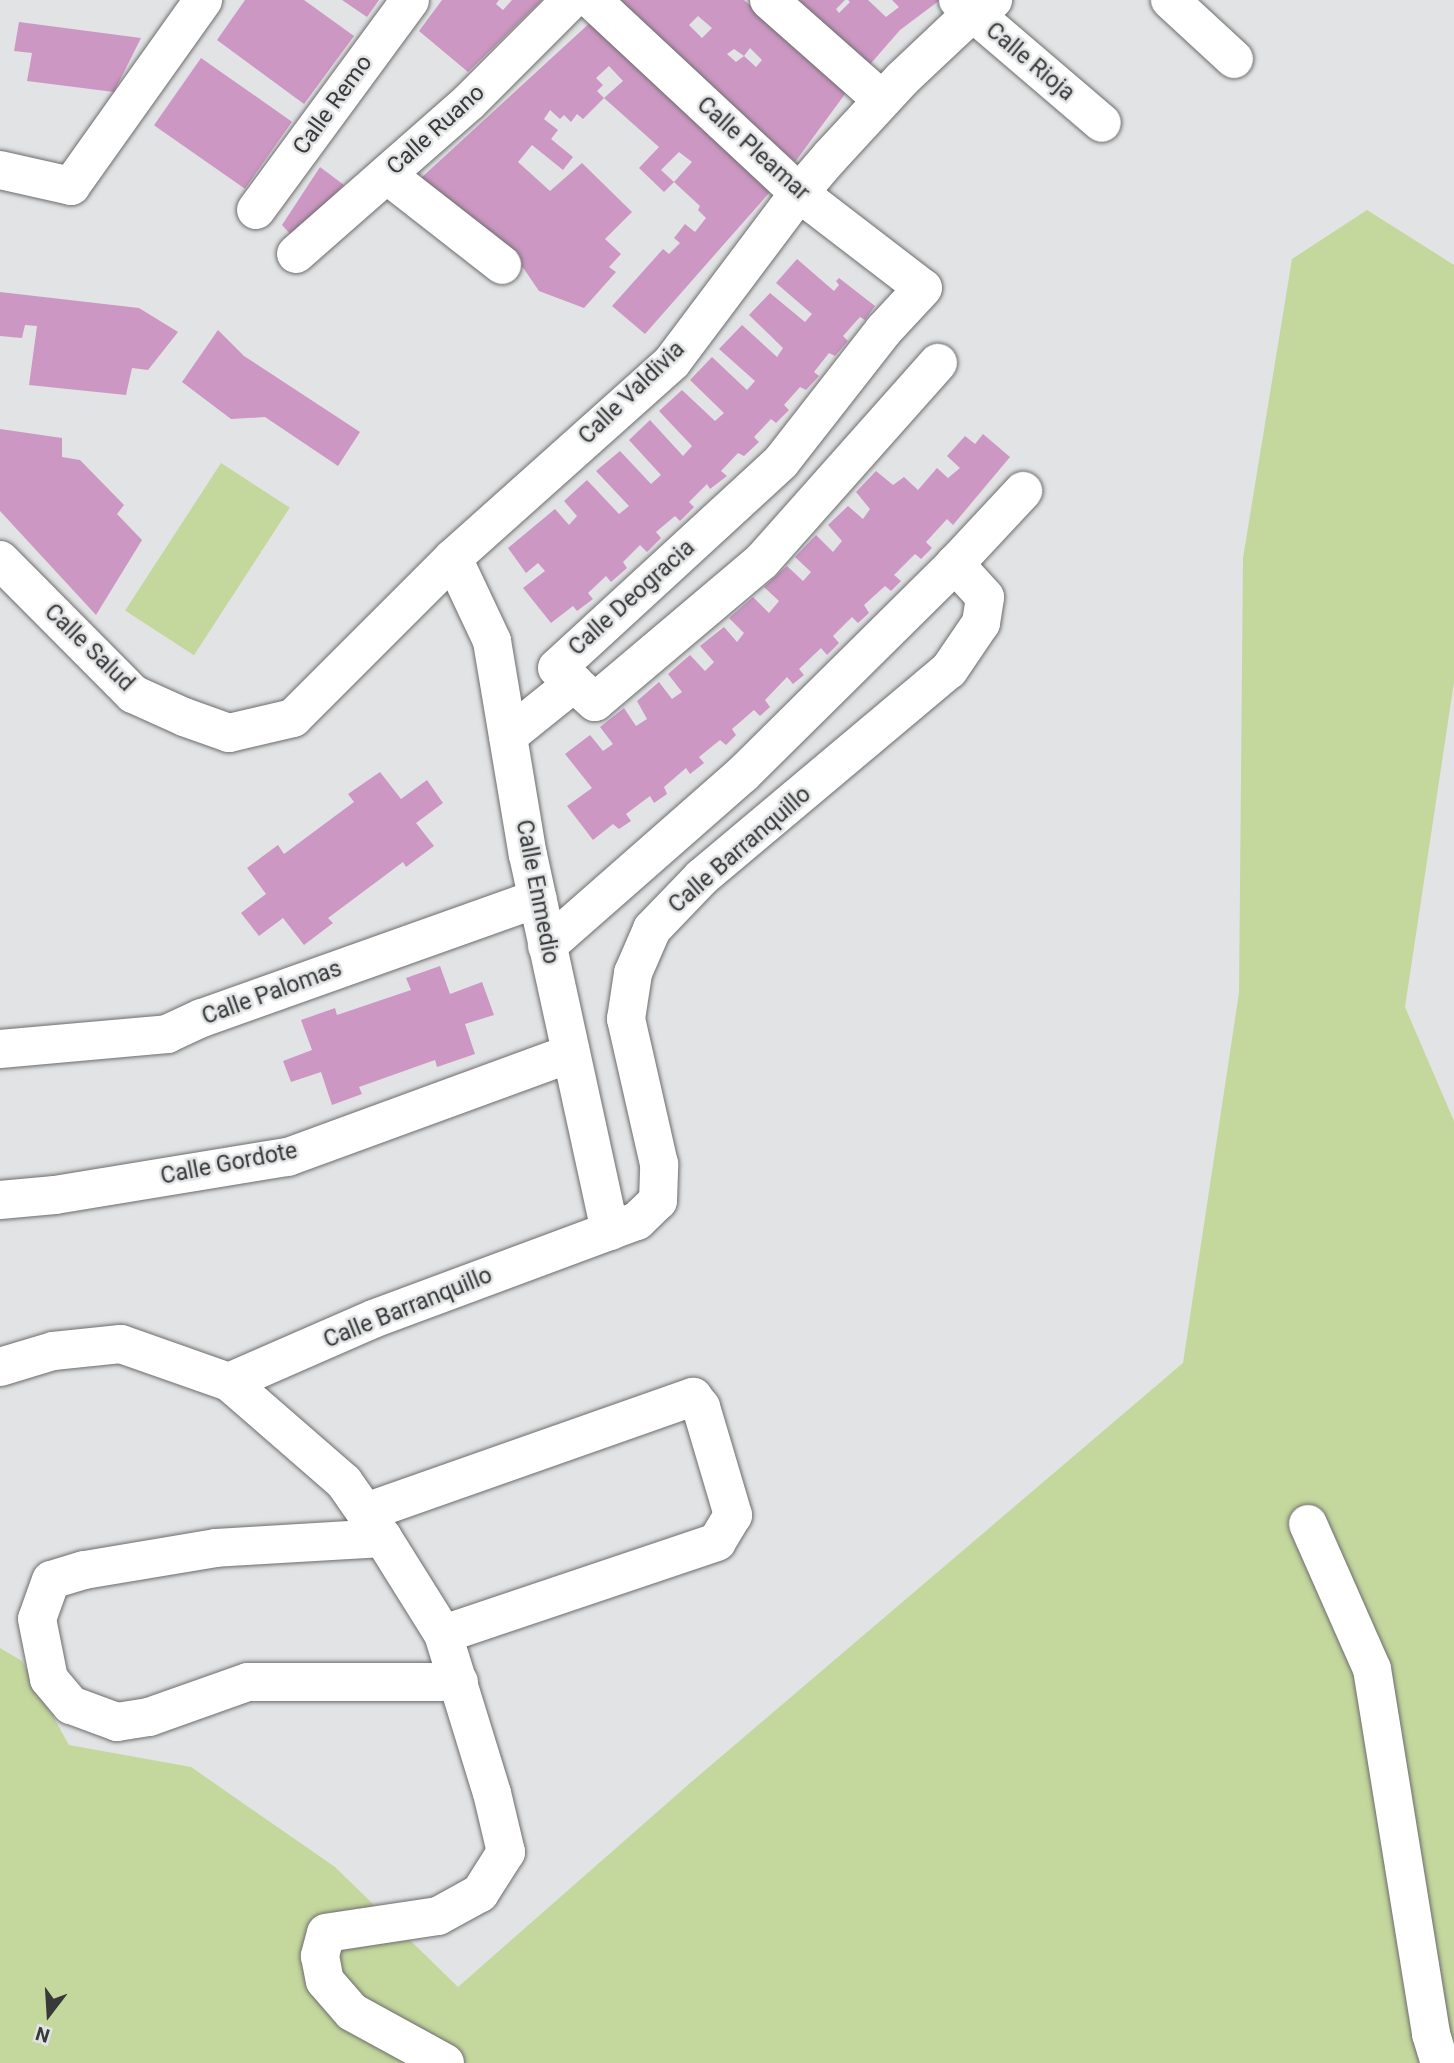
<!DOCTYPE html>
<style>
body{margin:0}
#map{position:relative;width:1454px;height:2063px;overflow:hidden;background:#e2e3e4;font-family:Roboto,sans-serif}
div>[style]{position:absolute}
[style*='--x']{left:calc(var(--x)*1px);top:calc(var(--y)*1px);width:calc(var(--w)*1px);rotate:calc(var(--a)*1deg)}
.green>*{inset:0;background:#c4d79d;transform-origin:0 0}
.building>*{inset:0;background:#cd97c3;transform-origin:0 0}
.roads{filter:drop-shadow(0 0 2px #6d6d6e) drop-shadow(0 0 2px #6d6d6e)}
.minor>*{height:38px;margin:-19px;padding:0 19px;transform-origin:19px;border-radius:19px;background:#fff}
span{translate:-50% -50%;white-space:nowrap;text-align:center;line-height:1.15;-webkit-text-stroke:5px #e2e3e4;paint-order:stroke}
.street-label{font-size:23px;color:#383939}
.north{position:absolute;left:14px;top:1979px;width:70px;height:70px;-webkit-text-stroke:5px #e2e3e4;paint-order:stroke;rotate:197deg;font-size:19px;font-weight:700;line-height:28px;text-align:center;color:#383939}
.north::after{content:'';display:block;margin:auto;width:24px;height:32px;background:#383939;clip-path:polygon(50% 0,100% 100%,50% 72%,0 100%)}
</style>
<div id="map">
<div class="green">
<i style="clip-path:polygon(1367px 210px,1454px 265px,1454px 682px,1405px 1007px,1454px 1121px,1454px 2063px,0 2063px,0 1648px,22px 1661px,69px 1745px,191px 1767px,335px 1867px,458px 1987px,689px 1784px,1183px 1363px,1239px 993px,1243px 558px,1292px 259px)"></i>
<i style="left:221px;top:463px;width:82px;height:176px;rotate:33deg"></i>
</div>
<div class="building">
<i style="clip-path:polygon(245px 0,304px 0,354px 36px,304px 104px,217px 40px)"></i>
<i style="clip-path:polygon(342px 0,379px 0,367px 17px)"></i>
<i style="clip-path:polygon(442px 0,499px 0,496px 4px,503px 10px,512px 0,542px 0,468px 72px,419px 31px)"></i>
<i style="clip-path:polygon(evenodd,616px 0,744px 0,848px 90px,795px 162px,616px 0,698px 16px,712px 28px,702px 38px,689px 25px,698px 16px,616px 0,750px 48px,762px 60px,756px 67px,744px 56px,736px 62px,727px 54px,734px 49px,744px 56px,750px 48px)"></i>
<i style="clip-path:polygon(791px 0,845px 0,836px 9px,839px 13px,850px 2px,848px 0,868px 0,886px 17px,899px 7px,892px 0,940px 0,900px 30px,866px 69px)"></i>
<i style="clip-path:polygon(evenodd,593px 20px,776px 185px,645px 334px,612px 306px,663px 249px,669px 254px,680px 243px,674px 238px,685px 224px,695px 232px,706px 218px,698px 210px,700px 206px,674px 182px,664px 192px,639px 168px,659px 147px,604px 98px,583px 119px,577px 114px,571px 122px,564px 115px,560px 119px,550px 110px,544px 119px,558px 130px,551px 139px,573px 157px,563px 170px,532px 145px,518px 162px,550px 191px,582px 163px,632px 212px,605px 239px,621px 254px,609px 267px,616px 272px,584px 308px,539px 291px,524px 269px,420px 179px,593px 20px,609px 66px,623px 81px,604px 98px,597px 91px,603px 85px,596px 78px,609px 66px,593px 20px,679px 152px,692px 162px,674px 182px,661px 170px,679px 152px)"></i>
<i style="clip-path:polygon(19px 22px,141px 38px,114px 92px,27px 81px,32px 53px,14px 51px)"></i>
<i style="left:201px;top:58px;width:111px;height:82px;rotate:35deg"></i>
<i style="clip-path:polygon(320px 167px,344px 185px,292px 236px,282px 225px)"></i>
<i style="clip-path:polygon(797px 259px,834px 291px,839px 285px,836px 281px,839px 278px,875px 306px,865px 320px,860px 317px,843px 336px,848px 341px,835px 356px,829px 353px,814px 372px,819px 376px,806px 390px,800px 387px,784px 405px,789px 410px,776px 423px,771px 419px,754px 437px,759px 442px,744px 456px,738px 453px,721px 471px,727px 476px,710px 489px,707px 484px,689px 502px,694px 507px,680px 521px,675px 516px,656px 532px,661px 538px,647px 552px,640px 545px,623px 562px,627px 568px,611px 582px,606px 576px,588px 593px,593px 599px,577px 611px,573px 606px,551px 623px,523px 588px,545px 571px,538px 563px,526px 573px,508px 548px,555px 509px,569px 525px,577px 516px,564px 501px,587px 480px,619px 514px,629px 506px,596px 471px,620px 451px,651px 484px,661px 475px,629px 440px,650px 420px,683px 456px,692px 446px,659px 411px,682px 390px,715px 421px,724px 413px,690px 380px,712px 357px,747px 390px,755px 381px,719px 349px,742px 325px,777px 357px,783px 348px,749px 315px,770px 293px,805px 322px,812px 314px,776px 283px)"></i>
<i style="clip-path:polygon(0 292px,139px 308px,178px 332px,148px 370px,132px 368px,126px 395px,29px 385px,37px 326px,25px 325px,22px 338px,0 336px)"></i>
<i style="clip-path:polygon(218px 330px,244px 356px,360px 432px,338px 466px,265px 417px,231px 419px,182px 382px)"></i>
<i style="clip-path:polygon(0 429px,62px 438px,62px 457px,80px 460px,124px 505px,117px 514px,142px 540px,96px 615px,0 511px)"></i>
<i style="clip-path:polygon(983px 434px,1010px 457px,953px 525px,947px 519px,926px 542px,932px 548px,921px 559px,915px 554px,894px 575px,901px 581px,891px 591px,885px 586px,864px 605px,869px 613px,858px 623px,852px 617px,833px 636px,839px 643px,827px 655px,821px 648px,799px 669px,804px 675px,793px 684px,787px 677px,765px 700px,770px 707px,760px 716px,754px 710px,732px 729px,736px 735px,726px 745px,720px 740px,699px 757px,704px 763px,690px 774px,686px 768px,664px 787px,667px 794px,654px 803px,650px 796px,626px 814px,631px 821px,619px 829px,613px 824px,593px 840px,567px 806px,592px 788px,565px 754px,590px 735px,603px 751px,613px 744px,600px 727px,624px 708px,636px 726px,647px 719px,637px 701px,659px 682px,672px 699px,682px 692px,668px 674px,690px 655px,705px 671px,714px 662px,700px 646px,724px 627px,737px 642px,744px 633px,729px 618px,753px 597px,769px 613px,779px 601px,764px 587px,787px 566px,803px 581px,811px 572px,795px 557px,816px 535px,833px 552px,842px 541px,828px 525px,848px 506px,863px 519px,870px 509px,856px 492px,876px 471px,893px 485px,904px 477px,918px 490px,937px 468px,948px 478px,960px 468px,947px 456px,965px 436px,975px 444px)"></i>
<i style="clip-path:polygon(380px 772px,401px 799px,427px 780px,443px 803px,416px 823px,434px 846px,406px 867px,403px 862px,328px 918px,333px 923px,304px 945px,283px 918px,259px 936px,241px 913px,266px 894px,247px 868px,278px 845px,284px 854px,354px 802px,348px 794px)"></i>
<i style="clip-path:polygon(440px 966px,450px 994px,482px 982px,494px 1015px,465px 1024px,475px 1054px,437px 1067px,435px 1060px,359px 1087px,362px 1094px,332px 1105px,321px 1072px,291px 1082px,283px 1061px,312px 1050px,301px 1020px,335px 1008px,337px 1015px,411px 990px,406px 978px)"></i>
</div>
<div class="roads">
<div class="minor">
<i style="--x:592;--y:0;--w:283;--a:43"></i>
<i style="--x:799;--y:193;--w:156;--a:37.5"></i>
<i style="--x:923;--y:288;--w:57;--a:132.9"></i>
<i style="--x:884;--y:330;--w:167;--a:128"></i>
<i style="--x:781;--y:462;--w:304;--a:137.4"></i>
<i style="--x:557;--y:668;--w:51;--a:41.8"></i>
<i style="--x:595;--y:702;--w:219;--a:-40.2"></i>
<i style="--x:762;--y:561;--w:265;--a:-48.4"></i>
<i style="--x:769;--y:0;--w:151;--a:41.5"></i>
<i style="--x:958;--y:0;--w:189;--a:40.5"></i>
<i style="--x:1170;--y:0;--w:87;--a:42.7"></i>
<i style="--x:0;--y:170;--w:73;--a:12.7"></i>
<i style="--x:71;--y:186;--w:228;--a:-54.6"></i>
<i style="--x:387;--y:175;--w:146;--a:38"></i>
<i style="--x:256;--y:210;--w:260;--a:-53.7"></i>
<i style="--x:296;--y:254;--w:230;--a:-41.3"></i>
<i style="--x:469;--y:102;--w:144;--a:-45"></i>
<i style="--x:453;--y:558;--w:92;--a:64.8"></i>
<i style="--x:492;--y:641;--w:217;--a:80.5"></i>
<i style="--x:528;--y:855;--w:385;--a:77.7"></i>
<i style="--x:0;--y:560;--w:189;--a:45.2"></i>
<i style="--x:133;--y:694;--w:56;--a:24.3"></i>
<i style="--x:184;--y:717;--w:48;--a:19.6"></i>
<i style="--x:229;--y:733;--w:66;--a:-13.2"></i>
<i style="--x:293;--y:718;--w:226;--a:-45"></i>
<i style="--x:453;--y:558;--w:294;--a:-41.8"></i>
<i style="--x:672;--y:362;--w:211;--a:-53.1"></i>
<i style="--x:799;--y:193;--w:48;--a:-49.3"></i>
<i style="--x:830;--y:157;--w:106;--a:-47.3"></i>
<i style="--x:902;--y:79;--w:96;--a:-43.3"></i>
<i style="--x:972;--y:13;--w:25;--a:-32"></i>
<i style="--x:508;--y:736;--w:85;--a:-38.8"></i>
<i style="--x:547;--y:946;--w:261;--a:-41.3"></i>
<i style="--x:743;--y:774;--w:298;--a:-44.7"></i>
<i style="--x:955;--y:564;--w:100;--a:-47"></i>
<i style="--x:0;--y:1049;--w:168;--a:-5.1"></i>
<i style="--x:167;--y:1034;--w:38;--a:-25"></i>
<i style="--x:202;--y:1018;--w:356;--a:-19.6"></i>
<i style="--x:0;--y:1200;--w:55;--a:-5.2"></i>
<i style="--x:55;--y:1195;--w:236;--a:-9.3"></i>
<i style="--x:288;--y:1157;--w:299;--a:-20.1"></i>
<i style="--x:0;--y:1367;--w:55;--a:-16.8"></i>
<i style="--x:53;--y:1351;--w:68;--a:-5.9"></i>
<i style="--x:121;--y:1344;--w:114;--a:19.4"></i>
<i style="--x:229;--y:1382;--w:152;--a:41"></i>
<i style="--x:344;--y:1482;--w:68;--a:55.1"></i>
<i style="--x:383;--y:1538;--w:113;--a:58"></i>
<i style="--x:443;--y:1634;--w:166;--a:72.9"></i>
<i style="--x:492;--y:1793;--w:61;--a:76.7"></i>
<i style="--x:506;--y:1852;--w:49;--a:122.4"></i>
<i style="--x:480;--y:1893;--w:48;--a:151.3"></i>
<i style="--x:438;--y:1916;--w:113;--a:171.4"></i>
<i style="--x:326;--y:1933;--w:24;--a:105"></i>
<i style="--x:320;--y:1956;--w:25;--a:79"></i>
<i style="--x:325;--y:1981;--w:41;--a:48.9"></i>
<i style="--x:352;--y:2012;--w:106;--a:28.7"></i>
<i style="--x:229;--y:1382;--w:157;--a:-23.6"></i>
<i style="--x:373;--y:1319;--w:282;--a:-20.4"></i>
<i style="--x:637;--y:1221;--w:29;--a:-44"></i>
<i style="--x:658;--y:1201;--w:37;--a:-88"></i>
<i style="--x:659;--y:1164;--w:149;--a:-102.8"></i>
<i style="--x:626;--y:1019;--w:47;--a:-81.3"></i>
<i style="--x:633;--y:973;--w:48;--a:-66.6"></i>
<i style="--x:652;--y:929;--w:72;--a:-46.1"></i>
<i style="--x:702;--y:877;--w:322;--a:-40"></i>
<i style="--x:949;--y:670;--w:57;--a:-55.8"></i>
<i style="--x:981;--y:623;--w:26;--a:-81"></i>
<i style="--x:985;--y:597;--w:45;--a:-132.3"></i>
<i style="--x:366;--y:1512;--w:347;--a:-19.4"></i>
<i style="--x:693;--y:1397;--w:13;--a:51"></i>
<i style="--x:701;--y:1407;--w:113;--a:73.5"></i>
<i style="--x:733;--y:1515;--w:31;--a:121"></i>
<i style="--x:717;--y:1542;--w:289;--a:161.4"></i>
<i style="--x:1308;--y:1524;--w:158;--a:66.2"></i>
<i style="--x:1372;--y:1669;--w:370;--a:80.8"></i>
<i style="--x:1431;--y:2034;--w:30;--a:73"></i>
<i style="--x:383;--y:1538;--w:167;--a:176.6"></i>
<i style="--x:216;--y:1548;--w:134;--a:170.5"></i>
<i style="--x:84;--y:1570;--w:34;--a:163"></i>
<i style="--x:51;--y:1580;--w:41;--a:109.7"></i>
<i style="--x:37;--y:1619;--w:61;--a:78.7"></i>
<i style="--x:49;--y:1679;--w:34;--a:50"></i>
<i style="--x:71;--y:1705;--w:49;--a:20.3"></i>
<i style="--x:117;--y:1722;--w:32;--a:-9"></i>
<i style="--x:149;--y:1717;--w:105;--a:-19.5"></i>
<i style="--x:248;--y:1682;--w:211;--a:0"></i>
</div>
</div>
<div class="street-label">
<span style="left:1030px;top:62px;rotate:40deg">Calle Rioja</span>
<span style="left:333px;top:105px;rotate:-54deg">Calle Remo</span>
<span style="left:436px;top:130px;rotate:-42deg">Calle Ruano</span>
<span style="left:753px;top:149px;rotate:42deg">Calle Pleamar</span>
<span style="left:632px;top:393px;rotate:-44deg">Calle Valdivia</span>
<span style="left:632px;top:598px;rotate:-42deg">Calle Deogracia</span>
<span style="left:89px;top:648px;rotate:44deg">Calle Salud</span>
<span style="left:740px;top:850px;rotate:-41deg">Calle Barranquillo</span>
<span style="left:537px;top:892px;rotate:79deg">Calle Enmedio</span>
<span style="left:272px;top:993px;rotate:-20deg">Calle Palomas</span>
<span style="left:229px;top:1164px;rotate:-11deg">Calle Gordote</span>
<span style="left:408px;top:1308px;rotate:-22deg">Calle Barranquillo</span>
</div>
<div class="north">N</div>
</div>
